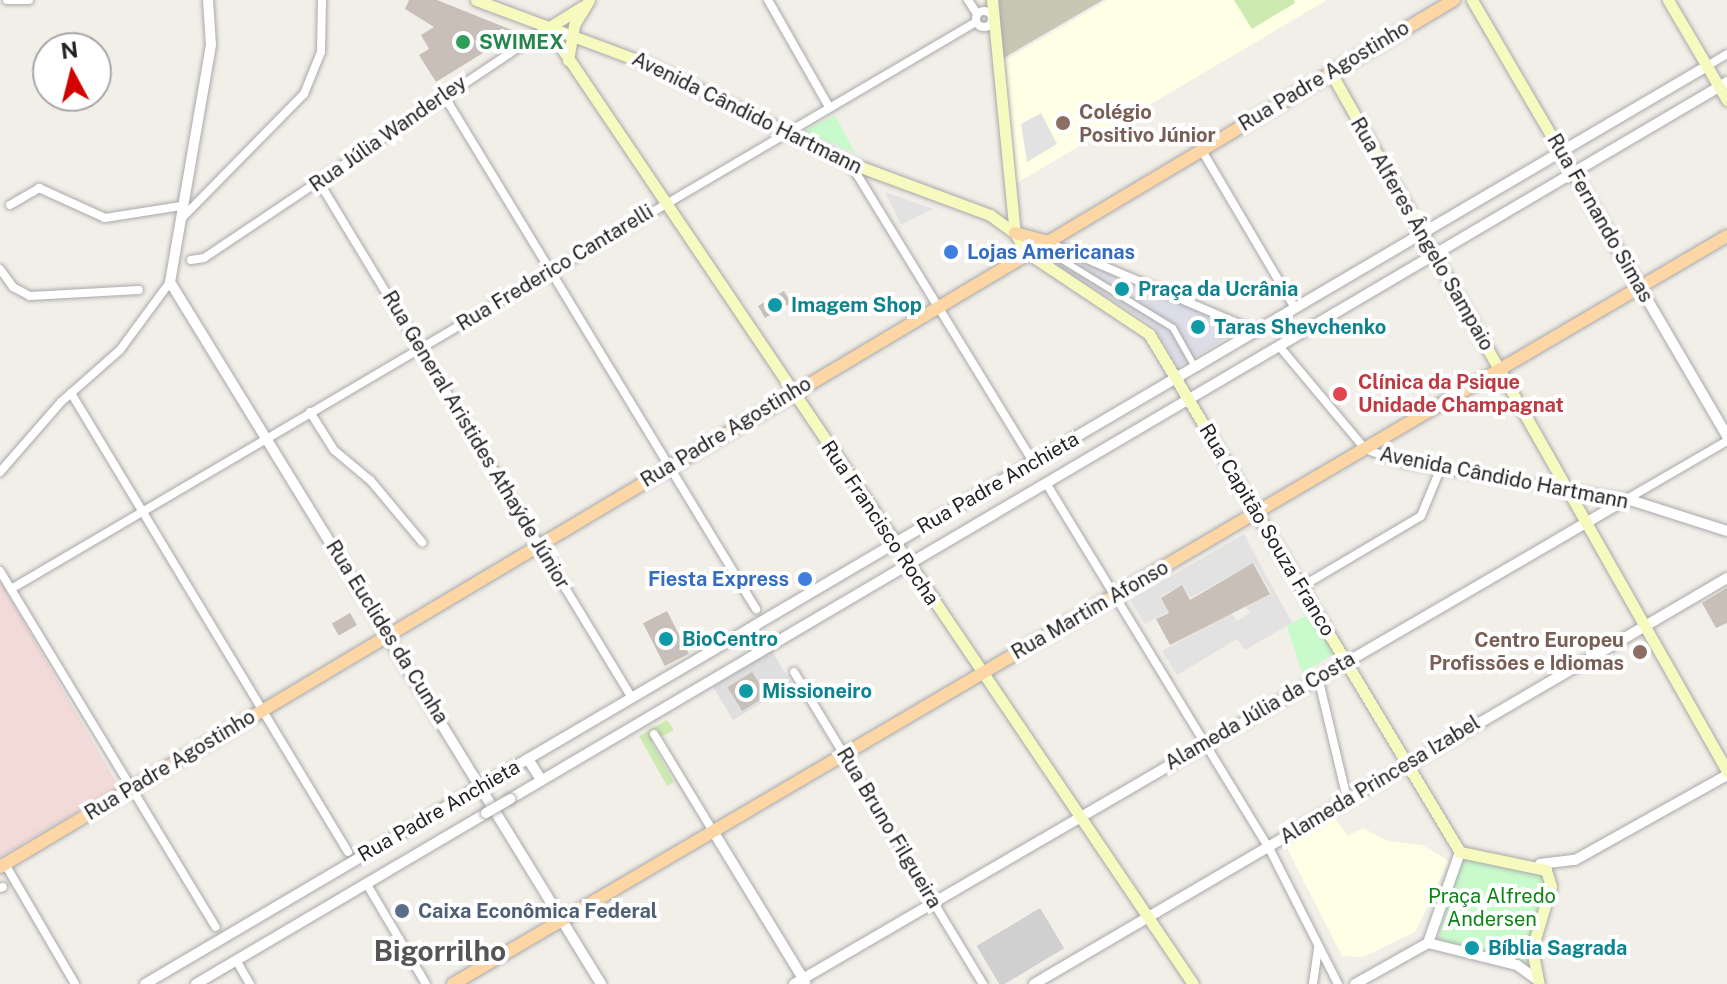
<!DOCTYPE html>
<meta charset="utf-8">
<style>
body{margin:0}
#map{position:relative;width:1727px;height:984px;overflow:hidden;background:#f2efe9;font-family:"Public Sans",sans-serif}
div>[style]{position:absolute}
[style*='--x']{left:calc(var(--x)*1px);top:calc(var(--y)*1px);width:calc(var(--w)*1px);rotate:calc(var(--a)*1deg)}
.residential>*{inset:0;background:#e0dfdf;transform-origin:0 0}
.commercial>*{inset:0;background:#f2dad9}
.education>*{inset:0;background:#ffffe5}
.religious>*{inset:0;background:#d0d0d0;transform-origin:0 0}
.construction>*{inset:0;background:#c7c7b4}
.grass>*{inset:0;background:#cdebb0}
.park>*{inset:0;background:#c8facc;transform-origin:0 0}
.parking>*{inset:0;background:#e2e2e2}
.plaza>*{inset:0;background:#dddde8}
.building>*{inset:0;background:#c7bfb8;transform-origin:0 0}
.roads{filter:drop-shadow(0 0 2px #a9a9a9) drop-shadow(0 0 2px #a9a9a9)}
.pedestrian>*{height:6px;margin:-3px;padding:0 3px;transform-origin:3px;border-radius:3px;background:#fff}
.minor>*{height:8px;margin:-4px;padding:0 4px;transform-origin:4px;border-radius:4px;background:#fff}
.minor>.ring{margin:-4px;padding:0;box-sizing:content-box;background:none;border:8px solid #fff;border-radius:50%}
.tertiary>*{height:10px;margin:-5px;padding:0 5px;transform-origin:5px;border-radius:5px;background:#fff}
.secondary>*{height:11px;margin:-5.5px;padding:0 5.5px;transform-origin:5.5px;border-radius:5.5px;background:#f7fabf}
.primary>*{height:12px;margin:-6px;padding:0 6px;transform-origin:6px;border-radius:6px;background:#fcd6a4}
.bridges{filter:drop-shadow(0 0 2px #a9a9a9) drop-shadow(0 0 2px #a9a9a9)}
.tertiary-bridge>*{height:10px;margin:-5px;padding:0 5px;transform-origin:5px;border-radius:5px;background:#fff}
.dots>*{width:22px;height:22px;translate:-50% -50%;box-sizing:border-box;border:4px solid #fff;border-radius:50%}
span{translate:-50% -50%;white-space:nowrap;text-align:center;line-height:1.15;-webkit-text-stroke:8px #fff;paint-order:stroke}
.leisure-label{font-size:20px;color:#27864d;font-weight:700}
.left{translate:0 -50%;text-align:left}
.street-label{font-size:20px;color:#222}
.education-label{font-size:20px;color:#785e54;font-weight:700}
.right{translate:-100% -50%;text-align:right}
.shop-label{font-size:20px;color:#366cbe;font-weight:700}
.culture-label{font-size:20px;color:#0d838f;font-weight:700}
.health-label{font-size:20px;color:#be3a42;font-weight:700}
.park-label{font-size:20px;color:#0c8416}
.service-label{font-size:20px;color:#4e5e75;font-weight:700}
.district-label{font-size:28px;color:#555;font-weight:700}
.north{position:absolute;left:32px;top:32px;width:80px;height:80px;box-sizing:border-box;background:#fff;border:2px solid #a7a7a7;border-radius:50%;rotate:353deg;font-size:22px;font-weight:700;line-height:32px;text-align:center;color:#222}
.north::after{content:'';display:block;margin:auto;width:28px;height:36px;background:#d40000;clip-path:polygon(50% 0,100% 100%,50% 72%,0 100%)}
</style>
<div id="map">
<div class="residential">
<i style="left:772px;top:651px;width:39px;height:69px;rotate:59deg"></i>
</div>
<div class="commercial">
<i style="clip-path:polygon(0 581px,119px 787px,0 857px)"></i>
</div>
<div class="education">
<i style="clip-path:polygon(1108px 0,1327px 0,1015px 184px,1002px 62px)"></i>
<i style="clip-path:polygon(1334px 817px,1348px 836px,1363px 828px,1388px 841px,1422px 845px,1449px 861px,1415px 932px,1363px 957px,1342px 956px,1286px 846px)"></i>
</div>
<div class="religious">
<i style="left:1040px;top:908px;width:47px;height:74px;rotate:59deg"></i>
</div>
<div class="construction">
<i style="clip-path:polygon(999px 0,1103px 0,1002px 59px)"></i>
</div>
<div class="grass">
<i style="clip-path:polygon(1234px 0,1294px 0,1295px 3px,1252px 29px)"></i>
<i style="clip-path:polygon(667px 720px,674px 730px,651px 742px,674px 782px,667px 786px,639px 736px)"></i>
</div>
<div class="park">
<i style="clip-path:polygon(835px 115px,855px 153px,804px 131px)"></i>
<i style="clip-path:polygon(1310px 613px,1334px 654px,1302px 673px,1287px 626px)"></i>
<i style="left:1460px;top:852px;width:92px;height:94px;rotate:14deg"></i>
</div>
<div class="parking">
<i style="clip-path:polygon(1041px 113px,1057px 144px,1027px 162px,1021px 124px)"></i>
<i style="clip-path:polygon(885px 192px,933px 209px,901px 225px)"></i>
<i style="clip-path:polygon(1244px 534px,1292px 623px,1245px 650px,1237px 639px,1177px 675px,1162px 651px,1231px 613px,1237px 621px,1250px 613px,1245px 605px,1271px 593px,1254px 563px,1190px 598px,1182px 585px,1160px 597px,1168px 612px,1145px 624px,1130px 600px)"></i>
</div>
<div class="plaza">
<i style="clip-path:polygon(1047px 245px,1242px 329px,1178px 367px,1153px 326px,1035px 252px)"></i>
</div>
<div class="building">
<i style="clip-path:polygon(409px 0,437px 0,517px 32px,436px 82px,419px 55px,429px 49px,421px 35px,434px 27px,405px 9px)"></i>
<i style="left:784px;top:291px;width:14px;height:30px;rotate:60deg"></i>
<i style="clip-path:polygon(1253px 563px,1270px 594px,1170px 645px,1156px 619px,1169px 613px,1161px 598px,1182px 585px,1190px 600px)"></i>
<i style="clip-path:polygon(1727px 588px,1727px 623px,1716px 628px,1702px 603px)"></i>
<i style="left:667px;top:611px;width:48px;height:27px;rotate:63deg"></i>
<i style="left:350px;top:613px;width:14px;height:21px;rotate:60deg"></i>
<i style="left:752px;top:672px;width:28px;height:29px;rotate:58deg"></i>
</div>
<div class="roads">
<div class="pedestrian">
<i style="--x:1041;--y:247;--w:155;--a:31.5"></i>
<i style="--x:1173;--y:328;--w:45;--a:60.6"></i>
</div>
<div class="minor">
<i style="--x:7;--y:0;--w:22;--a:0"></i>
<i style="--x:768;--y:0;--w:123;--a:60.3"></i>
<i style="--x:968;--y:0;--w:17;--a:57"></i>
<i class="ring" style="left:976px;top:11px;width:8px;height:8px"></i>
<i style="--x:1707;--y:66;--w:23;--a:-31"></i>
<i style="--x:443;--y:94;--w:603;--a:58.71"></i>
<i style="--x:1201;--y:149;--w:185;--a:59.4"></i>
<i style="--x:850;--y:163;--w:351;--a:58.5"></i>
<i style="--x:319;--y:182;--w:604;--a:58.76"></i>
<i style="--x:10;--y:205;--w:34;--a:-30"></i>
<i style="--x:39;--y:188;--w:72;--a:24.4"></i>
<i style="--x:105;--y:218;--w:77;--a:-9"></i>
<i style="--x:182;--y:218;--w:174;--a:-45.5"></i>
<i style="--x:304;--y:94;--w:45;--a:-68"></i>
<i style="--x:321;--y:52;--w:52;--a:-88.9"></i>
<i style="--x:1047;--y:242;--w:227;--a:23.1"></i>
<i style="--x:191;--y:260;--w:13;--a:-9"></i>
<i style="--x:204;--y:258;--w:414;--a:-33.8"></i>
<i style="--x:0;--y:269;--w:22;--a:54"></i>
<i style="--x:13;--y:287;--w:19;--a:28"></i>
<i style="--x:30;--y:296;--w:109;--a:-3.2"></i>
<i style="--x:1279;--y:346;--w:134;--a:50.1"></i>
<i style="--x:1365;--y:449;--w:41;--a:19.7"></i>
<i style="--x:1404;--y:463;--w:226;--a:9.2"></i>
<i style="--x:1627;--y:499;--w:116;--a:-30.1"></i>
<i style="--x:71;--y:393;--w:536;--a:58.89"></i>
<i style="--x:310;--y:412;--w:45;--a:57.7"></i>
<i style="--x:334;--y:450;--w:48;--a:40"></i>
<i style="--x:371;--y:481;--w:80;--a:50.1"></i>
<i style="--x:0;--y:472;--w:93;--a:-48.9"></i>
<i style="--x:61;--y:402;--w:79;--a:-41.4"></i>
<i style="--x:120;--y:350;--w:84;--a:-53.7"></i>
<i style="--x:1046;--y:483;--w:426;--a:58.6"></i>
<i style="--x:1268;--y:846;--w:155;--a:63.1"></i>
<i style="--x:0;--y:571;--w:416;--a:58.8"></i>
<i style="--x:1301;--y:587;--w:139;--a:-30.6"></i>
<i style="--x:1421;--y:516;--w:50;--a:-67.6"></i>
<i style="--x:11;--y:589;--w:1119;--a:-30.44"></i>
<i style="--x:794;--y:672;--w:365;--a:58.8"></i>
<i style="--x:1318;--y:677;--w:125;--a:76.6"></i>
<i style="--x:654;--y:734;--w:114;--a:58.7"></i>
<i style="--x:5;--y:864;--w:139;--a:59.7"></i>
<i style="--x:366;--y:883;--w:117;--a:59.3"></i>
<i style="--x:0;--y:888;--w:3;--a:-18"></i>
<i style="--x:236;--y:960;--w:28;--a:60"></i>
<i style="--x:1313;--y:984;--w:36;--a:-82"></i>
</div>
<div class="tertiary">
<i style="--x:208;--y:0;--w:45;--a:86.2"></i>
<i style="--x:211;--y:45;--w:241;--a:99.8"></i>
<i style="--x:170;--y:282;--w:824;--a:58.45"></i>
<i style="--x:1640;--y:287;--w:173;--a:59.7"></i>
<i style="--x:528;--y:759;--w:25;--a:58"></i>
<i style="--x:497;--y:777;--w:1403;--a:-30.44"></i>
<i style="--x:510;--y:799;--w:1413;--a:-30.5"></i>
<i style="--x:713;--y:831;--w:177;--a:58.6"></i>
<i style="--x:1540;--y:864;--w:35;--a:-7"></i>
<i style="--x:1575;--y:860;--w:174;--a:-29.2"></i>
<i style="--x:1428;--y:943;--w:92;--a:13.9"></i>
<i style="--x:1517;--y:965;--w:22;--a:36"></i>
<i style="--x:145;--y:984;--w:381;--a:-30.5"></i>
<i style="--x:196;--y:984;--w:337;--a:-30.5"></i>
<i style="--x:794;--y:984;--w:964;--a:-30.21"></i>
<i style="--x:1627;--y:499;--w:105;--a:17.7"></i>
<i style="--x:1034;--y:984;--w:803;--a:-30.36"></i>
<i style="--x:1355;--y:984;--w:84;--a:-29.3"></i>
<i style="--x:1428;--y:943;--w:96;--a:-70.6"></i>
</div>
<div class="secondary">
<i style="--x:476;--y:0;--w:184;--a:20.4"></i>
<i style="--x:648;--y:64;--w:225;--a:26.1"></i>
<i style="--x:850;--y:163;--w:149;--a:20.4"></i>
<i style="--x:990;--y:215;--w:31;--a:36"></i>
<i style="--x:992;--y:0;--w:234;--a:84.4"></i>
<i style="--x:1015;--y:233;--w:22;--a:60"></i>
<i style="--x:1026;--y:252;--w:148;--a:33.7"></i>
<i style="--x:1149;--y:334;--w:604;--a:59.02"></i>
<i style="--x:1460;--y:852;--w:88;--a:11.8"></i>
<i style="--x:1546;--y:870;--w:17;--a:73"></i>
<i style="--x:1551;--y:886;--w:66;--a:106.8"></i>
<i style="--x:1532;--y:949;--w:36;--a:79"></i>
<i style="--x:1472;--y:0;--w:333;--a:59.7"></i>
<i style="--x:1668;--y:0;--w:116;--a:59.5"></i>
<i style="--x:548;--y:28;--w:1153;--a:55.99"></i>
<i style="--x:548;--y:28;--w:40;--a:-32"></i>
<i style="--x:568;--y:60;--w:36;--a:-80"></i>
<i style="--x:574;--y:25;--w:29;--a:-59"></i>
<i style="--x:1331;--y:73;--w:803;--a:60.43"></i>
</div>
<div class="primary">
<i style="--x:1015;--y:233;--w:31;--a:15"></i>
<i style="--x:0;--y:867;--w:1693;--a:-30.81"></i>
<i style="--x:453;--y:984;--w:1477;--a:-30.42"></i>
</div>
</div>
<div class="bridges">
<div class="tertiary-bridge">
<i style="--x:473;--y:791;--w:28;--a:-30"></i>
<i style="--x:486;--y:813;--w:28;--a:-30"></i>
</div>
</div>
<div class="dots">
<i style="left:463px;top:42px;background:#2e9e5b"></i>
<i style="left:1063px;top:123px;background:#8d6e63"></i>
<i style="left:951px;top:252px;background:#3f7fe0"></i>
<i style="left:1122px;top:289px;background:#0f9aa8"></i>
<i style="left:775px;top:305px;background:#0f9aa8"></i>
<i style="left:1198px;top:327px;background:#0f9aa8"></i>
<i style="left:1340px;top:394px;background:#e0444e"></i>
<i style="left:805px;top:579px;background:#3f7fe0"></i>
<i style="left:666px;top:639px;background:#0f9aa8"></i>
<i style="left:1640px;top:652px;background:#8d6e63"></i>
<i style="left:746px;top:691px;background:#0f9aa8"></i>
<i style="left:402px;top:911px;background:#5c6f8a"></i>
<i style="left:1472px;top:948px;background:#0f9aa8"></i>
</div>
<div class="leisure-label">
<span class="left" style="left:479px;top:42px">SWIMEX</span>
</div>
<div class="street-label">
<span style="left:1324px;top:76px;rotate:-31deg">Rua Padre Agostinho</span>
<span style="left:747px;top:113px;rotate:26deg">Avenida Cândido Hartmann</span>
<span style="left:388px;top:134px;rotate:-35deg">Rua Júlia Wanderley</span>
<span style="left:1600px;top:218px;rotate:60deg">Rua Fernando Simas</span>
<span style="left:1422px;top:234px;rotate:60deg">Rua Alferes Ângelo Sampaio</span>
<span style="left:555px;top:268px;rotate:-31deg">Rua Frederico Cantarelli</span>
<span style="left:726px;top:432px;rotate:-31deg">Rua Padre Agostinho</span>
<span style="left:476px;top:440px;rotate:59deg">Rua General Aristides Athaýde Júnior</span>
<span style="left:1504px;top:478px;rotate:11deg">Avenida Cândido Hartmann</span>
<span style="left:998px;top:483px;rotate:-30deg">Rua Padre Anchieta</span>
<span style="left:880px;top:523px;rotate:56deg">Rua Francisco Rocha</span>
<span style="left:1267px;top:530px;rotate:59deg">Rua Capitão Souza Franco</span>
<span style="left:1090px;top:610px;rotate:-30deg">Rua Martim Afonso</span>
<span style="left:387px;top:632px;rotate:58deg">Rua Euclides da Cunha</span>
<span style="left:1260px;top:711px;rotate:-30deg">Alameda Júlia da Costa</span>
<span style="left:170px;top:765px;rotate:-31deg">Rua Padre Agostinho</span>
<span style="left:1380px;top:780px;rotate:-31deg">Alameda Princesa Izabel</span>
<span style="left:439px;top:811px;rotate:-30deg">Rua Padre Anchieta</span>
<span style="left:889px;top:828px;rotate:59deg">Rua Bruno Filgueira</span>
</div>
<div class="education-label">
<span class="left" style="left:1079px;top:124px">Colégio<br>Positivo Júnior</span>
<span class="right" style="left:1624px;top:652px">Centro Europeu<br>Profissões e Idiomas</span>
</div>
<div class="shop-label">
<span class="left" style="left:967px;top:252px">Lojas Americanas</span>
<span class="right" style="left:789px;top:579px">Fiesta Express</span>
</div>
<div class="culture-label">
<span class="left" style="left:1138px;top:289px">Praça da Ucrânia</span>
<span class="left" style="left:791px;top:305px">Imagem Shop</span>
<span class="left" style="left:1214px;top:327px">Taras Shevchenko</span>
<span class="left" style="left:682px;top:639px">BioCentro</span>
<span class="left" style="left:762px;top:691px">Missioneiro</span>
<span class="left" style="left:1488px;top:948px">Bíblia Sagrada</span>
</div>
<div class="health-label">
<span class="left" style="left:1358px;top:394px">Clínica da Psique<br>Unidade Champagnat</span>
</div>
<div class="park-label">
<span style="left:1492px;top:908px">Praça Alfredo<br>Andersen</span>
</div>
<div class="service-label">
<span class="left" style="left:418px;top:911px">Caixa Econômica Federal</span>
</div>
<div class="district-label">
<span style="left:440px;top:951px">Bigorrilho</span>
</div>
<div class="north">N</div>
</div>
